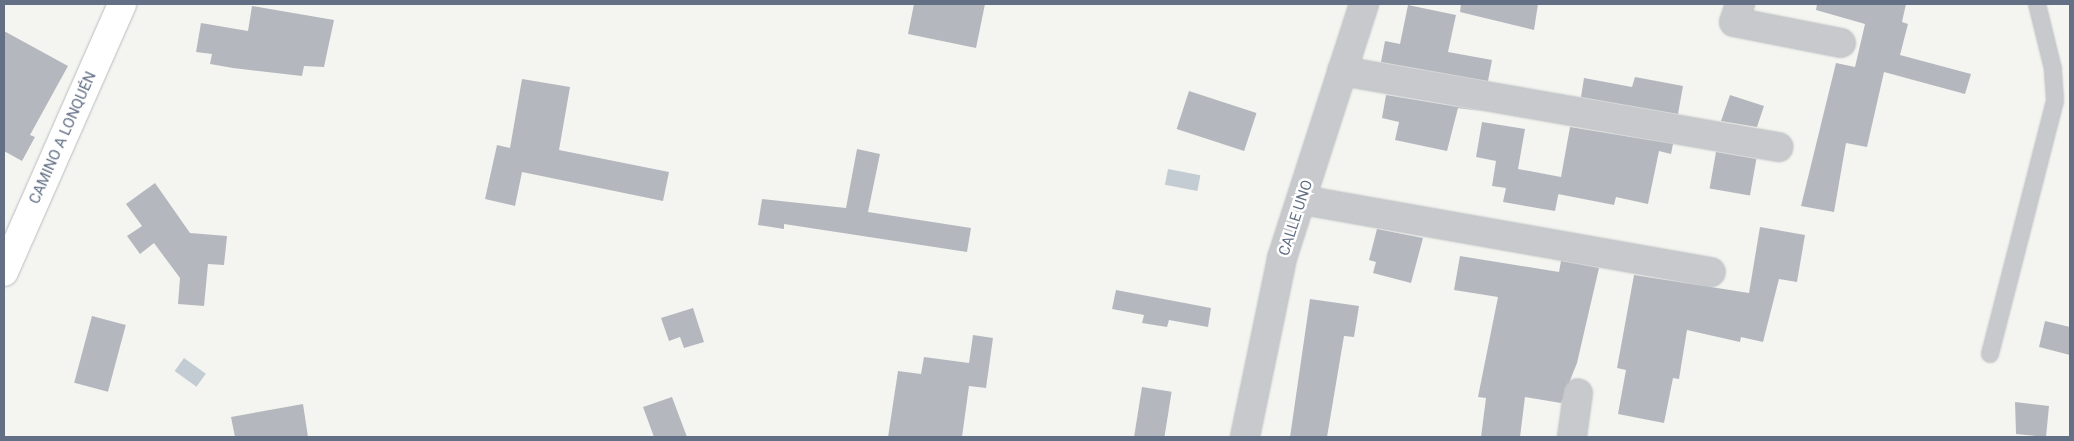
<!DOCTYPE html>
<meta charset="utf-8">
<style>
body{margin:0}
#map{position:relative;width:2074px;height:441px;overflow:hidden;background:#f4f5f0;font-family:Roboto,sans-serif}
div>[style]{position:absolute}
[style*='--x']{left:calc(var(--x)*1px);top:calc(var(--y)*1px);width:calc(var(--w)*1px);rotate:calc(var(--a)*1deg)}
.water>*{inset:0;background:#c3ccd2;transform-origin:0 0}
.building>*{inset:0;background:#b4b8be;transform-origin:0 0}
.roads{filter:drop-shadow(0 0 1px #b9bcc0) drop-shadow(0 0 1px #b9bcc0)}
.service>*{height:16px;margin:-8px;padding:0 8px;transform-origin:8px;border-radius:8px;background:#c7c9cd}
.minor>*{height:28px;margin:-14px;padding:0 14px;transform-origin:14px;border-radius:14px;background:#c7c9cd}
.primary>*{height:28px;margin:-14px;padding:0 14px;transform-origin:14px;border-radius:14px;background:#fff}
span{translate:-50% -50%;white-space:nowrap;text-align:center;line-height:1.15;-webkit-text-stroke:5px #fff;paint-order:stroke}
.street-label{font-size:15px;color:#626f84}
.frame{position:absolute;inset:0;border:5px solid #626f84;pointer-events:none}
</style>
<div id="map">
<div class="water">
<i style="left:1168px;top:169px;width:33px;height:16px;rotate:11deg"></i>
<i style="left:184px;top:358px;width:27px;height:16px;rotate:36deg"></i>
</div>
<div class="building">
<i style="clip-path:polygon(914px 4px,985px 4px,976px 48px,908px 34px)"></i>
<i style="clip-path:polygon(1461px 4px,1538px 4px,1534px 30px,1460px 12px)"></i>
<i style="clip-path:polygon(1817px 4px,1906px 4px,1902px 22px,1908px 24px,1900px 55px,1971px 74px,1965px 94px,1884px 72px,1867px 147px,1846px 143px,1834px 212px,1801px 206px,1836px 63px,1855px 67px,1865px 24px,1816px 10px)"></i>
<i style="clip-path:polygon(1408px 5px,1456px 15px,1448px 52px,1492px 60px,1488px 81px,1381px 62px,1385px 41px,1400px 44px)"></i>
<i style="clip-path:polygon(252px 6px,334px 20px,324px 67px,304px 66px,302px 76px,233px 68px,210px 64px,212px 54px,196px 52px,201px 23px,248px 31px)"></i>
<i style="clip-path:polygon(4px 31px,68px 66px,30px 135px,35px 137px,22px 161px,4px 151px)"></i>
<i style="clip-path:polygon(1635px 77px,1683px 86px,1678px 114px,1581px 97px,1584px 78px,1632px 87px)"></i>
<i style="clip-path:polygon(522px 79px,570px 87px,559px 150px,669px 172px,663px 201px,522px 172px,515px 206px,485px 199px,497px 145px,510px 148px)"></i>
<i style="left:1189px;top:91px;width:71px;height:40px;rotate:18deg"></i>
<i style="clip-path:polygon(1386px 95px,1482px 111px,1458px 108px,1447px 151px,1395px 140px,1399px 122px,1382px 118px)"></i>
<i style="clip-path:polygon(1730px 95px,1764px 106px,1757px 127px,1721px 121px)"></i>
<i style="clip-path:polygon(1482px 122px,1525px 129px,1518px 169px,1561px 177px,1570px 127px,1673px 144px,1671px 154px,1659px 151px,1648px 204px,1616px 197px,1614px 205px,1558px 194px,1559px 191px,1555px 211px,1503px 202px,1506px 188px,1492px 186px,1496px 161px,1476px 157px)"></i>
<i style="clip-path:polygon(857px 149px,880px 154px,868px 212px,971px 228px,967px 252px,784px 224px,784px 229px,758px 225px,762px 199px,846px 208px)"></i>
<i style="left:1716px;top:152px;width:41px;height:37px;rotate:10deg"></i>
<i style="clip-path:polygon(155px 183px,190px 233px,227px 236px,224px 265px,208px 264px,204px 306px,178px 304px,180px 278px,154px 243px,140px 254px,127px 236px,142px 226px,126px 204px)"></i>
<i style="clip-path:polygon(1760px 227px,1805px 235px,1797px 282px,1779px 279px,1763px 342px,1741px 337px,1740px 342px,1687px 330px,1679px 379px,1673px 378px,1664px 423px,1618px 414px,1626px 370px,1617px 368px,1634px 275px,1749px 293px)"></i>
<i style="clip-path:polygon(1377px 229px,1423px 238px,1411px 283px,1373px 273px,1376px 262px,1369px 260px)"></i>
<i style="clip-path:polygon(1460px 256px,1559px 272px,1561px 261px,1599px 268px,1577px 363px,1561px 403px,1525px 397px,1520px 437px,1481px 437px,1486px 398px,1478px 397px,1498px 297px,1454px 290px)"></i>
<i style="clip-path:polygon(1116px 290px,1211px 308px,1208px 327px,1169px 320px,1167px 327px,1142px 323px,1144px 315px,1112px 309px)"></i>
<i style="clip-path:polygon(1310px 299px,1359px 306px,1354px 337px,1344px 336px,1327px 437px,1290px 437px)"></i>
<i style="clip-path:polygon(693px 308px,704px 342px,684px 348px,680px 337px,669px 341px,661px 318px)"></i>
<i style="left:92px;top:316px;width:35px;height:69px;rotate:15deg"></i>
<i style="clip-path:polygon(2045px 321px,2070px 327px,2070px 355px,2039px 347px)"></i>
<i style="clip-path:polygon(973px 335px,993px 338px,986px 388px,969px 386px,962px 437px,888px 437px,898px 371px,921px 374px,924px 357px,969px 363px)"></i>
<i style="left:1142px;top:387px;width:30px;height:51px;rotate:9deg"></i>
<i style="clip-path:polygon(672px 397px,687px 437px,654px 437px,643px 407px)"></i>
<i style="clip-path:polygon(2015px 402px,2049px 406px,2046px 437px,2016px 434px)"></i>
<i style="clip-path:polygon(303px 404px,308px 437px,235px 437px,231px 417px)"></i>
</div>
<div class="roads">
<div class="service">
<i style="--x:1990;--y:354;--w:262;--a:-75.6"></i>
<i style="--x:2055;--y:100;--w:31;--a:-94"></i>
<i style="--x:2053;--y:69;--w:67;--a:-103.8"></i>
</div>
<div class="minor">
<i style="--x:1740;--y:4;--w:19;--a:108"></i>
<i style="--x:1734;--y:22;--w:109;--a:11.1"></i>
<i style="--x:1342;--y:71;--w:443;--a:9.9"></i>
<i style="--x:1302;--y:200;--w:415;--a:10"></i>
<i style="--x:1245;--y:437;--w:183;--a:-78.3"></i>
<i style="--x:1282;--y:258;--w:267;--a:-72.1"></i>
<i style="--x:1572;--y:437;--w:44;--a:-82.2"></i>
</div>
<div class="primary">
<i style="--x:4;--y:272;--w:293;--a:-66.2"></i>
</div>
</div>
<div class="street-label">
<span style="left:63px;top:138px;rotate:-66deg">CAMINO A LONQUÉN</span>
<span style="left:1296px;top:218px;rotate:-72deg">CALLE UNO</span>
</div>
<div class="frame"></div>
</div>
